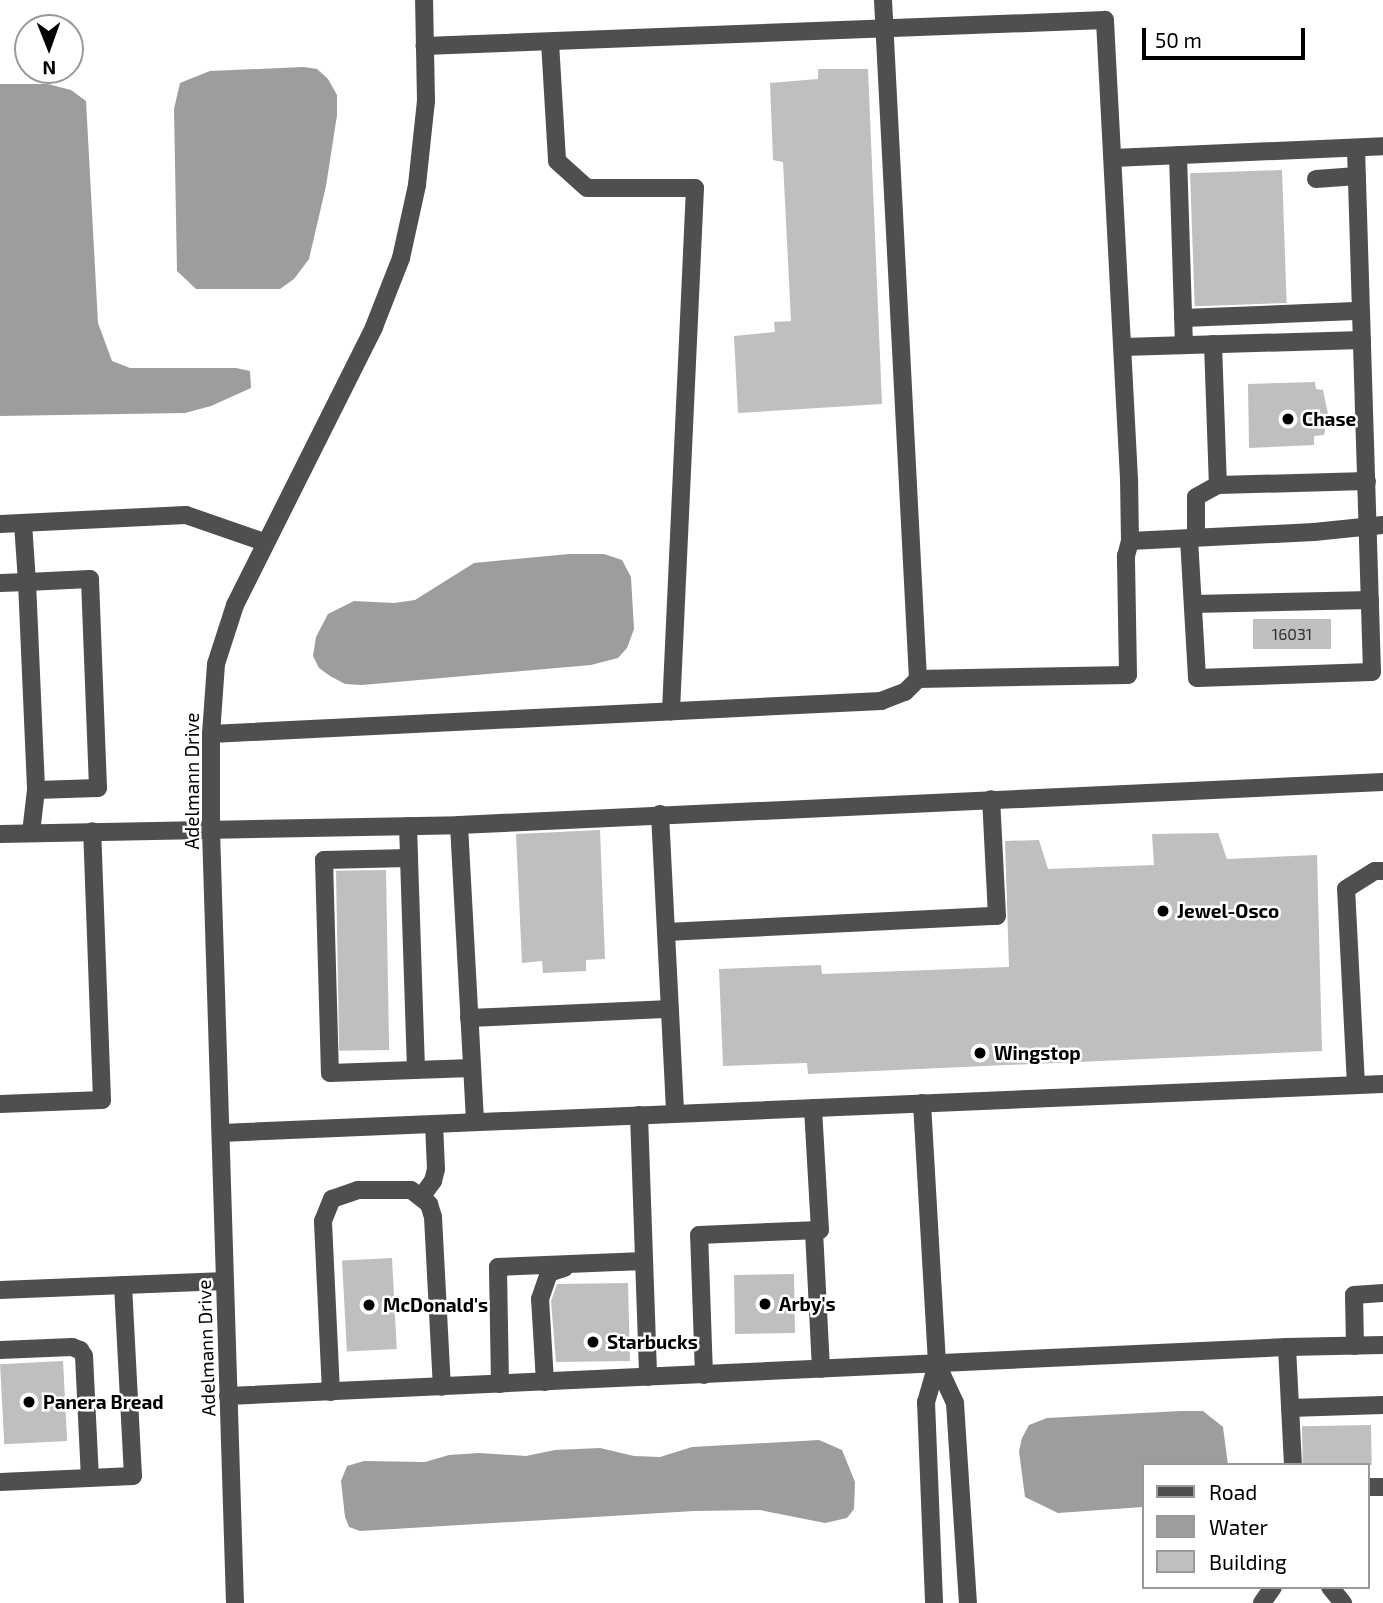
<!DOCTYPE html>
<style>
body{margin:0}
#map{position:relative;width:1383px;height:1603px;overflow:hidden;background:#fff;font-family:"Exo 2",sans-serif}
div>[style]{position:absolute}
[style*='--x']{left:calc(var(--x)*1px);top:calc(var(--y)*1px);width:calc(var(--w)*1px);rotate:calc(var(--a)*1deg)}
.water>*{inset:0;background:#9d9d9d}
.building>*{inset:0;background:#bfbfbf;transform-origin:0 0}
.minor>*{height:18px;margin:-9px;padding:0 9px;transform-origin:9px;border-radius:9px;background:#4f4f4f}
.dots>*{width:19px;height:19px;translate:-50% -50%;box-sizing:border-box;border:4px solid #fff;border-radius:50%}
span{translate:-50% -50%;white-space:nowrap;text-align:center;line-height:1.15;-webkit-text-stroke:5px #fff;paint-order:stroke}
.number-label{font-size:16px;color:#303030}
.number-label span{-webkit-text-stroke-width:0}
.poi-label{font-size:19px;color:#000;font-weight:700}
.left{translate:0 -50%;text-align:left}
.street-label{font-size:19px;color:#000}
.legend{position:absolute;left:1142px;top:1463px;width:228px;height:126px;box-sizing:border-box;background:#fff;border:2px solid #999;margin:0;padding:9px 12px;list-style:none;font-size:21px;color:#000}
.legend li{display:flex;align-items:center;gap:14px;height:35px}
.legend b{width:35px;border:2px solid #999}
.north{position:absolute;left:14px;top:14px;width:70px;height:70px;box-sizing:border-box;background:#fff;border:2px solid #999;border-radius:50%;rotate:179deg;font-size:19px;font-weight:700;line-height:28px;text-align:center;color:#000}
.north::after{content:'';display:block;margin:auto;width:24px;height:32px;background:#000;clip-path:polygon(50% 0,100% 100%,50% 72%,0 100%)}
.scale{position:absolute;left:1142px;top:28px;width:163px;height:32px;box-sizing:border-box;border:4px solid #000;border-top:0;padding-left:9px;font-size:21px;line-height:24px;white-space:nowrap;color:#000;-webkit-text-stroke:5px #fff;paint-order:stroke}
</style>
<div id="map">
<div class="water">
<i style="clip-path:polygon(304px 67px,317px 69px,328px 79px,337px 95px,337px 115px,326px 186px,309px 259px,294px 279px,280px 289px,196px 289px,177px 271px,174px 109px,180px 83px,210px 71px)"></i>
<i style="clip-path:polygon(0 84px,48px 84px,71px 90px,86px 101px,98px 323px,112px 361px,130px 368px,236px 368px,250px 371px,251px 388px,211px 406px,185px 413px,0 416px)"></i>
<i style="clip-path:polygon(569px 554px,604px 554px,622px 560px,631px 577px,634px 629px,627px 648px,618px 658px,591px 665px,362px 685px,345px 684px,330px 676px,319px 668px,313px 656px,316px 637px,328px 614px,354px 601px,394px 603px,415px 600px,474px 563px)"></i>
<i style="clip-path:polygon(1181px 1411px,1203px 1411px,1223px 1427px,1228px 1465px,1143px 1465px,1143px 1507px,1058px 1513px,1025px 1497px,1019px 1451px,1022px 1438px,1029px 1425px,1047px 1418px)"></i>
<i style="clip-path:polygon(819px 1440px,842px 1450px,855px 1482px,854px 1509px,847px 1518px,825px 1523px,760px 1510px,694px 1511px,360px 1531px,349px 1527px,345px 1517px,341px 1481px,347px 1466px,364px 1461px,425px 1462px,449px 1455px,479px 1453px,526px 1456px,555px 1450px,600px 1448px,634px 1456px,660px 1457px,692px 1447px)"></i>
</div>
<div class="building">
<i style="clip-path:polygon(818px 69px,868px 69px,882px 404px,738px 413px,734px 336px,775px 332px,774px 322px,791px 321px,783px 162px,773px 160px,770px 83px,818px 79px)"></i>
<i style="left:1282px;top:170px;width:133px;height:92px;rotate:88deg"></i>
<i style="clip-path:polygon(1315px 382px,1316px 389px,1323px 390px,1328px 414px,1324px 435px,1314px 436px,1314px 445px,1249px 448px,1248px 384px)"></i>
<i style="left:1331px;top:619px;width:30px;height:78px;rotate:90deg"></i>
<i style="clip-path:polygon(600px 830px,605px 959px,586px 960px,586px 971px,543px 973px,542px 961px,522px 963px,516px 834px)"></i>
<i style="clip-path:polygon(1218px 833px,1227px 859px,1317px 855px,1322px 1051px,808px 1074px,807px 1063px,723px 1066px,719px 969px,821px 965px,822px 974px,1009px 967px,1005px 841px,1039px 840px,1048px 869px,1154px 865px,1152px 834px)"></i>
<i style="left:386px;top:870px;width:180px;height:50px;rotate:89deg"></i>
<i style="left:392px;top:1258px;width:91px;height:50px;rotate:87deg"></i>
<i style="left:794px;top:1274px;width:59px;height:60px;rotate:89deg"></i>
<i style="clip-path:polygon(628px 1283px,630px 1361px,556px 1362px,551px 1301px,557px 1284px)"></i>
<i style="left:63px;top:1361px;width:80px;height:63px;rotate:87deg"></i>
<i style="left:1371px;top:1425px;width:40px;height:69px;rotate:89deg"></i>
</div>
<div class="minor">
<i style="--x:883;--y:0;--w:680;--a:87.05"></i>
<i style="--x:550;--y:42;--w:119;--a:86.6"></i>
<i style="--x:557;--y:161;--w:40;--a:42"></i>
<i style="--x:587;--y:188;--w:108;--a:0"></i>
<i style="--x:695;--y:188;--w:524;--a:92.63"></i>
<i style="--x:1178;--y:155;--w:190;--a:88.2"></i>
<i style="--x:1113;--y:158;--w:270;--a:-2.5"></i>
<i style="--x:1316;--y:179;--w:41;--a:-4.2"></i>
<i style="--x:1183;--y:318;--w:178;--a:-2.3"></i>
<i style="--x:1213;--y:344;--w:141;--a:88"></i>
<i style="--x:1123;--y:347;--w:239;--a:-1.7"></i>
<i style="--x:0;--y:524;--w:186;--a:-2.8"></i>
<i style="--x:186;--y:515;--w:83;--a:19.1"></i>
<i style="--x:1196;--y:538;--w:41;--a:-90"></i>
<i style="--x:1196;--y:497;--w:25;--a:-29"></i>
<i style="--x:1218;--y:485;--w:149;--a:-1.5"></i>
<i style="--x:1189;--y:539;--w:139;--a:86.7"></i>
<i style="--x:1197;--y:678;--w:175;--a:-2"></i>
<i style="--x:1372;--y:672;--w:524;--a:-91.75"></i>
<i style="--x:1130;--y:541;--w:184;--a:-2.8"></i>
<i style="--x:1314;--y:532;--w:69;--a:-5.8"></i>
<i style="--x:0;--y:583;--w:27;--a:-2"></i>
<i style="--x:27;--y:582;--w:208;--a:87.5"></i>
<i style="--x:36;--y:790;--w:62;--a:-1.8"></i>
<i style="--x:98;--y:788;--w:209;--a:-92.2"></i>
<i style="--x:90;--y:579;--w:63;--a:177.3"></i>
<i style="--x:27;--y:582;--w:59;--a:-93.9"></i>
<i style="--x:1193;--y:604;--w:177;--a:-1.3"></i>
<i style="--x:211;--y:734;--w:671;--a:-2.82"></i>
<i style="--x:881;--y:701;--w:26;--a:-21"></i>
<i style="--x:905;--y:692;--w:18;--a:-45"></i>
<i style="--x:918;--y:679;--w:210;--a:-1.1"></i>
<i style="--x:1128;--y:675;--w:119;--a:-91"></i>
<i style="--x:1126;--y:556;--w:16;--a:-75"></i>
<i style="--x:1130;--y:541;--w:62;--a:-90.9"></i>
<i style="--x:1129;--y:479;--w:460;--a:-93"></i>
<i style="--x:1105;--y:20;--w:681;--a:177.81"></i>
<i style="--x:660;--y:814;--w:300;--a:87.1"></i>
<i style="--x:459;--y:825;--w:297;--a:86.9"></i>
<i style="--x:408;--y:826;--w:32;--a:88"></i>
<i style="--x:409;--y:858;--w:85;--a:178.7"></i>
<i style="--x:324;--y:860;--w:213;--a:88.4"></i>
<i style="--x:330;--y:1073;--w:142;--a:-2"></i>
<i style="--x:31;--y:833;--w:43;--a:-83.4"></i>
<i style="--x:0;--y:834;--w:459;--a:-1.1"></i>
<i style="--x:459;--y:825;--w:925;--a:-2.66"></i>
<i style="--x:409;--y:858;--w:212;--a:88.1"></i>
<i style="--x:666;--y:932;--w:331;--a:-2.8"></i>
<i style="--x:997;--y:916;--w:117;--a:-92.9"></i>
<i style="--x:469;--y:1018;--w:201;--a:-2.6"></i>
<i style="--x:1356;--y:1085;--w:196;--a:-92.9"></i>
<i style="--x:1346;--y:889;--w:34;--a:-32"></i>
<i style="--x:1375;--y:871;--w:8;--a:0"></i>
<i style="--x:922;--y:1103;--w:261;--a:86.7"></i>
<i style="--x:937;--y:1364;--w:40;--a:106"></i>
<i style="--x:926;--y:1402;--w:201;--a:87.7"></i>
<i style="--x:0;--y:1104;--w:102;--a:-2.2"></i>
<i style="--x:102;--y:1100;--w:269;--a:-92.1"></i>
<i style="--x:639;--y:1115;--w:262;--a:88"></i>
<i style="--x:221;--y:1133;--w:1163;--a:-2.41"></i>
<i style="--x:422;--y:1196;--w:19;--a:-54"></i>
<i style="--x:433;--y:1181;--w:12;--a:-76"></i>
<i style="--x:436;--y:1169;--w:45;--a:-92.5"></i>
<i style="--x:814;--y:1231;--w:138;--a:87.1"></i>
<i style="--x:0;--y:1290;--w:225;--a:-2.3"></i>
<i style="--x:1355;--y:1346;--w:51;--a:-91.1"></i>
<i style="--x:1354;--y:1295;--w:29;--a:-4"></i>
<i style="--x:1287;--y:1347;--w:118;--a:87.1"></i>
<i style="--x:0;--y:1350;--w:72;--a:-2.4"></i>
<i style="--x:72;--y:1347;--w:9;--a:21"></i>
<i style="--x:80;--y:1350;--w:7;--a:56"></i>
<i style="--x:84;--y:1356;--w:122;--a:87.2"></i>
<i style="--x:937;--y:1364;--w:43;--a:65.2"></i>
<i style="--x:955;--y:1403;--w:200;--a:86.3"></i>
<i style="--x:704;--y:1375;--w:140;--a:-92"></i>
<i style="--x:699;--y:1235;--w:121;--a:-2.4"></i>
<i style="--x:820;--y:1230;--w:122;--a:-93.3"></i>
<i style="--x:545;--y:1382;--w:83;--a:-93.4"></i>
<i style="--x:540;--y:1299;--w:28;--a:-71"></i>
<i style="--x:549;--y:1273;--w:16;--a:-18"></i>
<i style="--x:500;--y:1384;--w:117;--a:-91"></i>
<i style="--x:498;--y:1267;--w:146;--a:-2.4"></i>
<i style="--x:331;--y:1392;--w:171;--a:-92.7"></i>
<i style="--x:323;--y:1221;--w:24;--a:-68"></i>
<i style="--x:332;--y:1199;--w:28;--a:-19"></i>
<i style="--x:358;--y:1190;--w:53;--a:0"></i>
<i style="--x:411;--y:1190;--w:23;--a:38"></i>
<i style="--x:429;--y:1204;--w:14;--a:73"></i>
<i style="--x:433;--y:1217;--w:170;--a:87"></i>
<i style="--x:228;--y:1396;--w:1060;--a:-2.65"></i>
<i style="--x:1287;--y:1347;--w:96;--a:-1.2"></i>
<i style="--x:1290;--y:1408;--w:93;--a:-1.8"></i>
<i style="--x:0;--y:1482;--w:133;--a:-2.6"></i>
<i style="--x:133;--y:1476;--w:191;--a:-93"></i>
<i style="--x:1367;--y:1487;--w:16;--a:0"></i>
<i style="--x:1330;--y:1587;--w:21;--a:51"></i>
<i style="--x:235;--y:1603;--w:774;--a:-91.78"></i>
<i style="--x:211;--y:829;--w:95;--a:-90"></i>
<i style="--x:211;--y:734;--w:70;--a:-85.9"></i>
<i style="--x:216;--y:664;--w:62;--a:-72.1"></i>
<i style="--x:235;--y:605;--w:311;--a:-63.4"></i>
<i style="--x:374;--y:327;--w:74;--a:-68.6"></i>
<i style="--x:401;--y:258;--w:75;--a:-77.6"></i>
<i style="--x:417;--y:185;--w:84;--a:-83.9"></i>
<i style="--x:426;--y:101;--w:101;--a:-91.1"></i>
<i style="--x:1262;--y:1603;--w:19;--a:-55"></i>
</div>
<div class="dots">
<i style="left:1288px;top:419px;background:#000"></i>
<i style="left:1163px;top:911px;background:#000"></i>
<i style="left:980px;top:1053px;background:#000"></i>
<i style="left:765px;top:1304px;background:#000"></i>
<i style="left:369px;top:1305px;background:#000"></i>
<i style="left:593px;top:1342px;background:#000"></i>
<i style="left:29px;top:1402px;background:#000"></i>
</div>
<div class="number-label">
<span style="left:1292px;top:634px">16031</span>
</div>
<div class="poi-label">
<span class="left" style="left:1302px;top:419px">Chase</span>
<span class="left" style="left:1177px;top:911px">Jewel-Osco</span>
<span class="left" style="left:994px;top:1053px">Wingstop</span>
<span class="left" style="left:779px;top:1304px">Arby's</span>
<span class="left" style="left:383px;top:1305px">McDonald's</span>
<span class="left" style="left:607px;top:1342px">Starbucks</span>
<span class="left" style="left:43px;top:1402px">Panera Bread</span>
</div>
<div class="street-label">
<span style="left:192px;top:781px;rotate:-90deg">Adelmann Drive</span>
<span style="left:206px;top:1348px;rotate:-92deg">Adelmann Drive</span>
</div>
<ul class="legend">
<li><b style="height:9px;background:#4f4f4f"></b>Road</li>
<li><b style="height:19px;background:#9d9d9d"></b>Water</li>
<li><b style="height:19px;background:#bfbfbf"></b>Building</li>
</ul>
<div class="north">N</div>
<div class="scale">50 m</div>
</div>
